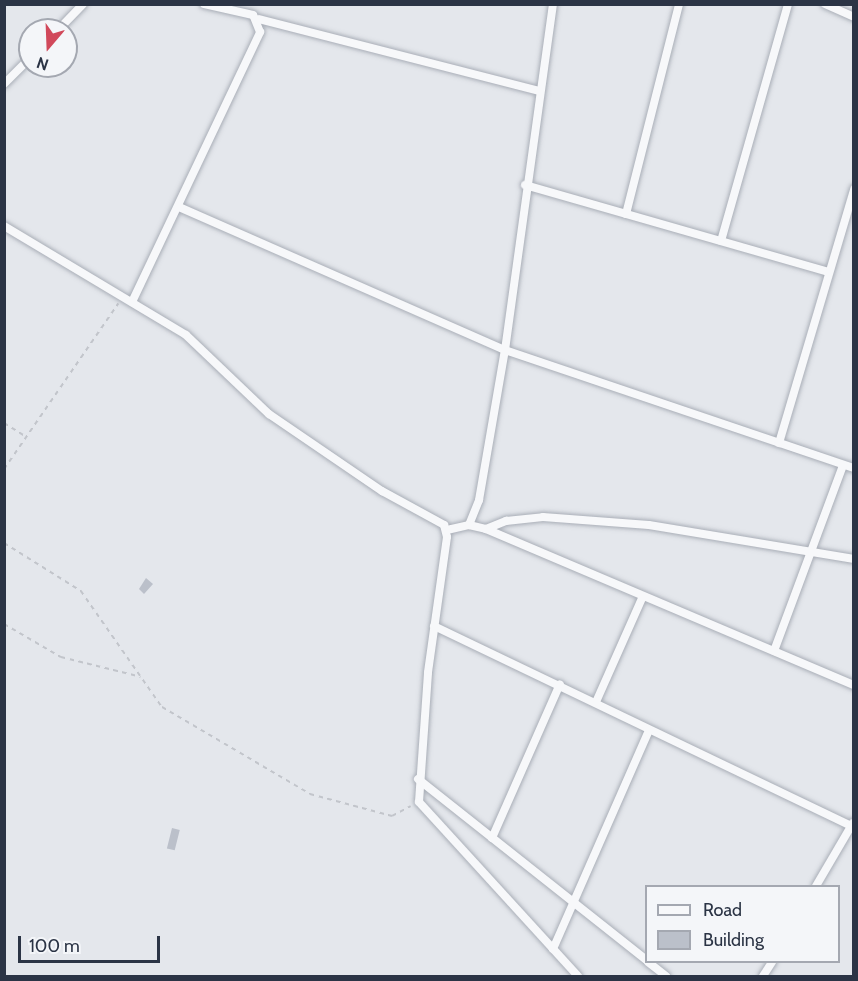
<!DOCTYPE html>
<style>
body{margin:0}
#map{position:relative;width:858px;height:981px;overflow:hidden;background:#e4e7ec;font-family:Cabin,sans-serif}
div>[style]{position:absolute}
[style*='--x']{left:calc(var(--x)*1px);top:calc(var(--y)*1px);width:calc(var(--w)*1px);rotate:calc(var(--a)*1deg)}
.building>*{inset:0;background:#bbc0ca;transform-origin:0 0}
.path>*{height:1.5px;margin-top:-0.75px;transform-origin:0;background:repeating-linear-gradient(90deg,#c2c5cb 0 4.5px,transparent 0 9px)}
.roads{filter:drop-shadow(0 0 2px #a9aeb7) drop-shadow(0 0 2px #a9aeb7)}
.minor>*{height:8px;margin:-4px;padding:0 4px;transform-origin:4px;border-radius:4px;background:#f7f8fa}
span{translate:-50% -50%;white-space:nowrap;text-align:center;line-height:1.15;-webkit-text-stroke:4.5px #f4f6f9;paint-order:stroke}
.frame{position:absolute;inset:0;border:6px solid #2b3445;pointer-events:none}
.legend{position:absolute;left:645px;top:885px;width:195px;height:78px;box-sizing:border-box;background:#f4f6f9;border:2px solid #a4a8b1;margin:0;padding:8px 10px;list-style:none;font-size:18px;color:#2b3445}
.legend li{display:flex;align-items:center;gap:12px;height:30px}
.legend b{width:30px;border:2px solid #a4a8b1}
.north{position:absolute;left:18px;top:18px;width:60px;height:60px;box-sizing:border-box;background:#f4f6f9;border:2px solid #a4a8b1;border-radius:50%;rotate:199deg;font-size:16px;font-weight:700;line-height:24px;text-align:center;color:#2b3445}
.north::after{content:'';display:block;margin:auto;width:21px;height:27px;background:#d1495b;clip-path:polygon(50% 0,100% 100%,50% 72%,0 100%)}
.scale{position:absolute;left:18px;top:936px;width:142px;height:27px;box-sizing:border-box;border:3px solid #2b3445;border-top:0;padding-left:8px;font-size:18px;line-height:21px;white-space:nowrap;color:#2b3445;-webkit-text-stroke:4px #f4f6f9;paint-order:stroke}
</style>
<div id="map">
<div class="building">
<i style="clip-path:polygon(146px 578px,153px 584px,144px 594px,139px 589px)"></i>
<i style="left:172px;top:828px;width:8px;height:21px;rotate:14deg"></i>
</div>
<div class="path">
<i style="--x:4;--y:423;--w:25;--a:32"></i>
<i style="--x:4;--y:469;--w:201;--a:-55.4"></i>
<i style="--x:4;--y:543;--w:91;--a:31.9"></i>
<i style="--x:81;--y:591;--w:141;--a:55.1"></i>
<i style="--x:162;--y:707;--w:172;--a:30.4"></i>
<i style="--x:310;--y:794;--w:85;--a:15"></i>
<i style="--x:392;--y:816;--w:21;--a:-28"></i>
<i style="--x:4;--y:624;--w:66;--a:30.1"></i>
<i style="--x:61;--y:657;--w:82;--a:14"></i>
</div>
<div class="roads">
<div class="minor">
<i style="--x:825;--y:4;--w:32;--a:24"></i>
<i style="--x:259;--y:19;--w:290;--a:14.4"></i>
<i style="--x:58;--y:30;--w:36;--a:-46"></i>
<i style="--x:4;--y:84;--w:37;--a:-45"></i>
<i style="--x:525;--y:185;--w:316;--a:16"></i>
<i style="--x:179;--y:207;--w:356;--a:23.7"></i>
<i style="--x:505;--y:350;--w:368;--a:18.7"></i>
<i style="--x:626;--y:214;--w:217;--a:-75.8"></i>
<i style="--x:4;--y:226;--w:212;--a:30.9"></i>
<i style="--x:186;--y:335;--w:115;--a:43.6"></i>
<i style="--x:269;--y:414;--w:137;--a:34.3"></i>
<i style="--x:382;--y:491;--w:71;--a:28.7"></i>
<i style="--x:444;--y:525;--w:12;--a:76"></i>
<i style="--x:447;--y:537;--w:137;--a:98"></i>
<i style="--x:428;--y:673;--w:129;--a:94"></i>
<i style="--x:419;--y:802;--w:236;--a:47.6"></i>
<i style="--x:721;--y:241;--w:246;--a:-74.2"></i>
<i style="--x:132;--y:302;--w:299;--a:-64.6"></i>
<i style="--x:260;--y:32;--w:18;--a:-112"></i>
<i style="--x:253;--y:15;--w:50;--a:-167.3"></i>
<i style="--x:779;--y:443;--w:265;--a:-73.5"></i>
<i style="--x:469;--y:525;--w:27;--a:-68"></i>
<i style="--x:479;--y:500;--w:152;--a:-80.2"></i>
<i style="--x:505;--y:350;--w:349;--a:-82.1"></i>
<i style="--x:486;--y:529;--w:22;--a:-22"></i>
<i style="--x:506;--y:521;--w:37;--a:-6"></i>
<i style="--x:543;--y:517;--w:106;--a:4.3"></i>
<i style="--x:649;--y:525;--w:208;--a:9.4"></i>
<i style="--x:447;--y:530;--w:23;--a:-13"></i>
<i style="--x:469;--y:525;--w:17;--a:13"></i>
<i style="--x:486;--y:529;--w:400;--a:23"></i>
<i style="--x:434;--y:626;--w:463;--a:25.6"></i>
<i style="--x:774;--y:651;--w:198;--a:-69.6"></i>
<i style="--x:596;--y:702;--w:114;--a:-66.1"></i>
<i style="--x:418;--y:779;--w:291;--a:38.4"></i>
<i style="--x:492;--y:838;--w:168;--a:-66.2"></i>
<i style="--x:816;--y:886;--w:73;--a:-59.6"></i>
<i style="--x:553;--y:949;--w:239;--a:-66.3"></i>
<i style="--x:648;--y:962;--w:23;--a:38"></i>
<i style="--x:763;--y:976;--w:17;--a:-57"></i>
</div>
</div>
<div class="frame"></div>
<ul class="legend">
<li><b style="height:8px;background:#f7f8fa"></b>Road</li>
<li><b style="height:16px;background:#bbc0ca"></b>Building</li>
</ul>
<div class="north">N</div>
<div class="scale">100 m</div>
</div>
